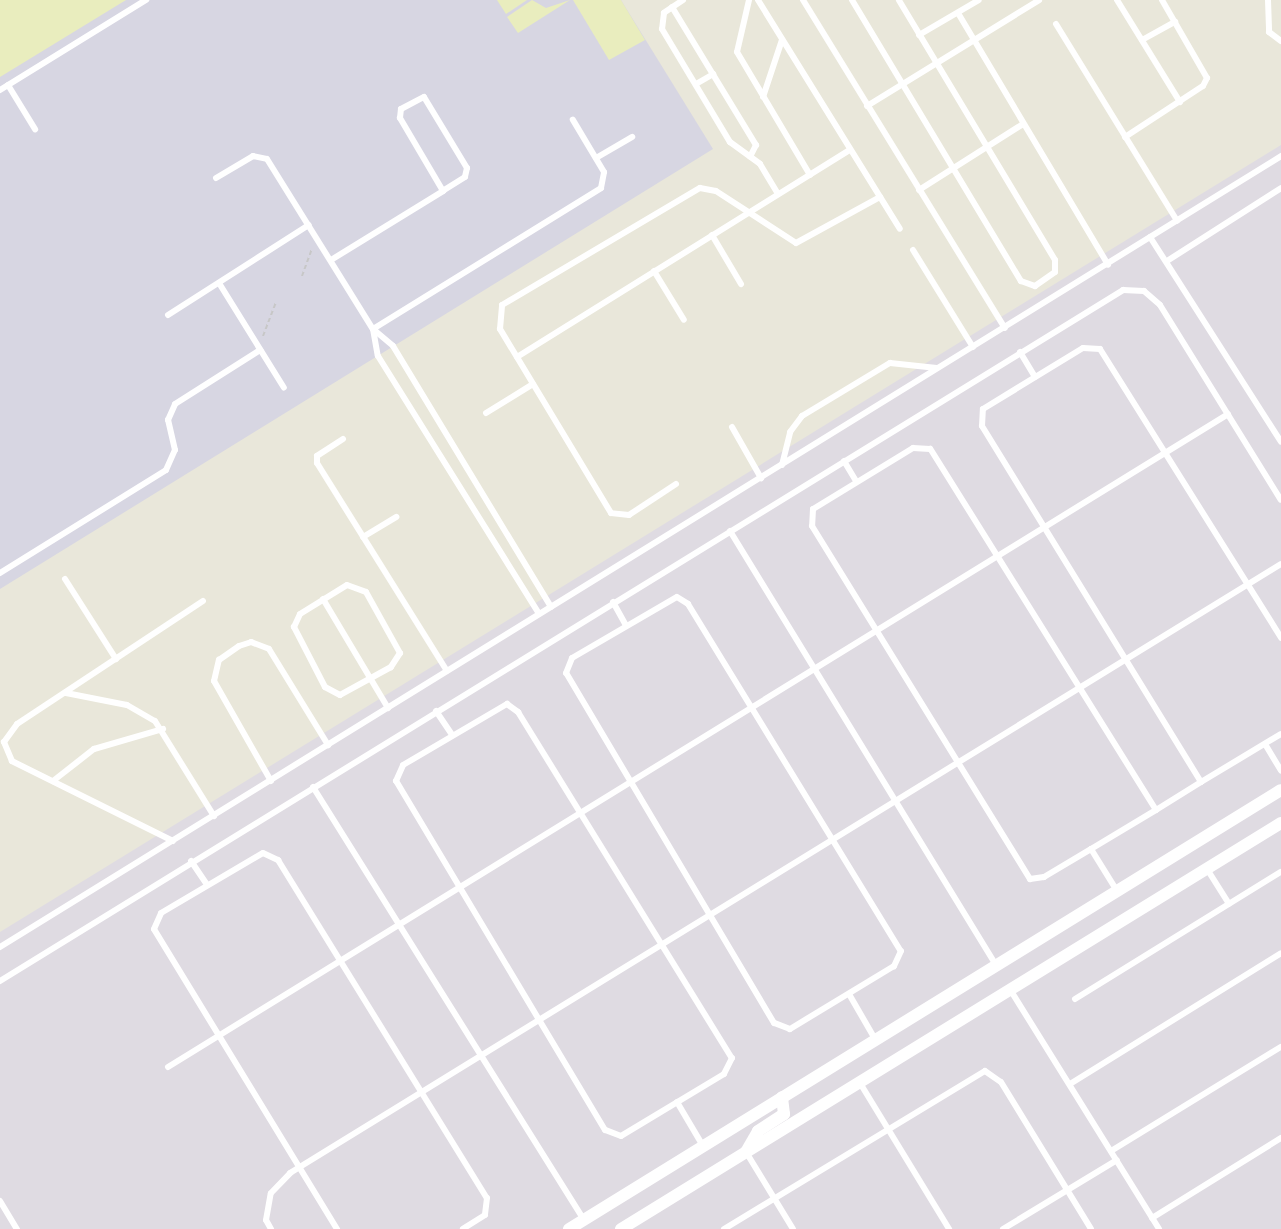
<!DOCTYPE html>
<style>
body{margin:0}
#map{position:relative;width:1281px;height:1229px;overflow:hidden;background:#e9e7da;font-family:"PT Sans Narrow",sans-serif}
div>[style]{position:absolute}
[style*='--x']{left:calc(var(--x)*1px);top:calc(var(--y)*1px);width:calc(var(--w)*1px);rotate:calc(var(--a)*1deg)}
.industrial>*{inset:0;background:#dfdbe2}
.airport>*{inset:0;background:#d7d6e2}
.sand>*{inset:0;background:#e9edbe}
.path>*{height:2px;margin-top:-1px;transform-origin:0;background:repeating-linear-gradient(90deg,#c7c7c7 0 4.5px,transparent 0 7.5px)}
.service>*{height:6px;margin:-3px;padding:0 3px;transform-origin:3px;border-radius:3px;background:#fff}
.minor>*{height:12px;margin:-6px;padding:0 6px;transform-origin:6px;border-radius:6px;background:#fff}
span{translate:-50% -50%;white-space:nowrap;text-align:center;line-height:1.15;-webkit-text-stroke:5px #fff;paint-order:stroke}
</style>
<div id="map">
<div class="industrial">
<i style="clip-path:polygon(1281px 145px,1281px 1229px,0 1229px,0 932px)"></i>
</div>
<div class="airport">
<i style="clip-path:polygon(0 0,621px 0,713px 149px,0 589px)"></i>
</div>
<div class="sand">
<i style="clip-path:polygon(0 0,126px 0,0 77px)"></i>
<i style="clip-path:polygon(497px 0,527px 0,506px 14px)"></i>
<i style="clip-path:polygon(532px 0,546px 8px,570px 0,518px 33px,507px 17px)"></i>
<i style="clip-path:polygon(573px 0,621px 0,645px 40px,609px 60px)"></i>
</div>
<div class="path">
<i style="--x:302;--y:276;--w:29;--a:-70"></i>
<i style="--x:263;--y:336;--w:36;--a:-69"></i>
</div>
<div class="service">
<i style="--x:683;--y:0;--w:23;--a:146"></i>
<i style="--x:664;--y:13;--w:16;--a:97"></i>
<i style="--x:662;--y:29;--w:132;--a:59"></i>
<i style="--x:730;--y:142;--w:37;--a:36"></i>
<i style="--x:760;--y:164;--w:35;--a:59"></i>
<i style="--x:749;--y:0;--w:53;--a:103"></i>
<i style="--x:737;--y:52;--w:143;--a:59.3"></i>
<i style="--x:758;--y:0;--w:269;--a:58.2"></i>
<i style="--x:803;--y:0;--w:385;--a:58.4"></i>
<i style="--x:852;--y:0;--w:328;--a:59"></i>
<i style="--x:1021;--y:281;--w:15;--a:20"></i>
<i style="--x:1035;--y:286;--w:24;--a:-35"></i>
<i style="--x:1055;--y:272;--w:12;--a:-90"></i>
<i style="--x:1055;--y:260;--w:303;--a:-121"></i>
<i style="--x:1117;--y:0;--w:120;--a:58.3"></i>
<i style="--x:1268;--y:0;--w:32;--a:88"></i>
<i style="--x:1269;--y:32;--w:15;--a:37"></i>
<i style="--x:672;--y:7;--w:162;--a:58.7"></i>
<i style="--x:756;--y:145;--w:13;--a:117"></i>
<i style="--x:958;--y:13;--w:293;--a:59.2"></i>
<i style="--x:1056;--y:24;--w:231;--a:58.4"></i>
<i style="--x:919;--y:35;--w:69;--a:-30.3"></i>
<i style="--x:1142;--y:40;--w:38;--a:-29"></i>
<i style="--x:696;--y:84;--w:20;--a:-30"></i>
<i style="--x:8;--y:85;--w:52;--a:58.5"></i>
<i style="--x:0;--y:90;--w:172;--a:-31.7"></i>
<i style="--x:424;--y:97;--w:83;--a:58.8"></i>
<i style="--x:467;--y:168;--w:9;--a:103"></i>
<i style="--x:465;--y:177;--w:26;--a:148"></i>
<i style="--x:443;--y:191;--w:85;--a:-120.5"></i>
<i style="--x:400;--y:118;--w:9;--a:-84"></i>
<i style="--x:401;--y:109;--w:26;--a:-28"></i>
<i style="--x:763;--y:97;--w:60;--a:-71.6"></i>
<i style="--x:867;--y:106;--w:202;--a:-31.6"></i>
<i style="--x:1125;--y:137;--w:93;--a:-33.2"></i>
<i style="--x:1203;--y:86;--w:9;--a:-63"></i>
<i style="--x:1207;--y:78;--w:90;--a:-120"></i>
<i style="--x:596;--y:158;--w:42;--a:-30.3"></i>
<i style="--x:216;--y:178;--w:43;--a:-30.7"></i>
<i style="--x:253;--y:156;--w:14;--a:12"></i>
<i style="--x:267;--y:159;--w:200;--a:58.1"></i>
<i style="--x:373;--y:329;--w:26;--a:40"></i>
<i style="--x:393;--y:346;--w:305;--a:58.8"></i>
<i style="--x:919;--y:190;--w:123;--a:-32.4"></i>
<i style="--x:712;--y:235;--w:57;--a:59.4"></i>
<i style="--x:1150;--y:237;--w:243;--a:57.4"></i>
<i style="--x:913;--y:250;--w:114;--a:58.3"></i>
<i style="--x:331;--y:260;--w:132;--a:-31.6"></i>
<i style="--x:1167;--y:261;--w:135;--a:-32.6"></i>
<i style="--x:654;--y:271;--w:57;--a:58.5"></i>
<i style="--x:219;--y:283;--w:123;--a:58.2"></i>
<i style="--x:168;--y:315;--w:167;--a:-32.6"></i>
<i style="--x:373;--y:329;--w:268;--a:-31.7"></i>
<i style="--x:601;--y:188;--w:16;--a:-79"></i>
<i style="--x:604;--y:172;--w:61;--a:-120.8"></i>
<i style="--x:373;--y:329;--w:27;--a:80"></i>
<i style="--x:378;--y:356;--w:304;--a:58"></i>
<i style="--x:1020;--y:352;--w:29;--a:59"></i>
<i style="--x:517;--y:357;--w:392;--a:-31.9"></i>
<i style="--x:486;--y:413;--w:55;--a:-31.7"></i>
<i style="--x:732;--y:427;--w:59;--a:60.4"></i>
<i style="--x:343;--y:439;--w:31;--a:147"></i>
<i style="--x:317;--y:456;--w:7;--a:90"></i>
<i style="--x:317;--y:463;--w:245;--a:58"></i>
<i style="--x:844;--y:461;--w:23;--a:59"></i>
<i style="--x:782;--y:465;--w:34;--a:-76"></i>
<i style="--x:790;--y:432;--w:20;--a:-53"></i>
<i style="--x:802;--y:416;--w:103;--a:-31.1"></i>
<i style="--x:890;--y:363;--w:47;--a:6.1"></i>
<i style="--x:676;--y:484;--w:56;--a:146.6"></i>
<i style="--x:629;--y:515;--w:18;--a:-174"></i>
<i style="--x:611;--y:513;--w:215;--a:-121.1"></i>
<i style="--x:500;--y:329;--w:24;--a:-85"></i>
<i style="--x:502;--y:305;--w:230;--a:-30.6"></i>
<i style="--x:700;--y:188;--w:16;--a:11"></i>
<i style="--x:716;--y:191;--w:95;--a:33"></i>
<i style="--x:796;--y:243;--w:96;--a:-28.7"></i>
<i style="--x:730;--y:531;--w:509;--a:58.5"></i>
<i style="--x:363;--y:537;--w:39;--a:-31"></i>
<i style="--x:0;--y:573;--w:195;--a:-31.8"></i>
<i style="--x:166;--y:470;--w:22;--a:-66"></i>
<i style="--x:175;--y:450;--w:31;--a:-103"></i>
<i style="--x:168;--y:420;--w:17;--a:-66"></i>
<i style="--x:175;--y:404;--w:101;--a:-32.4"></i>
<i style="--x:65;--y:579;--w:95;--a:57.5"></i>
<i style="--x:347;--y:585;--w:20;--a:20"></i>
<i style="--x:366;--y:592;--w:70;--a:60.9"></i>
<i style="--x:400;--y:653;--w:17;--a:123"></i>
<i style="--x:391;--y:667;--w:58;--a:151.2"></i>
<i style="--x:340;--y:695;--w:17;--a:-152"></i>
<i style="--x:325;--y:687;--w:68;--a:-117.3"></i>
<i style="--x:294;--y:627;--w:14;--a:-65"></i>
<i style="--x:300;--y:614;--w:55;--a:-31.7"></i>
<i style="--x:677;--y:597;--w:13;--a:32"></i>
<i style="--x:688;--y:604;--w:407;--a:58.5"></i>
<i style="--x:901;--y:951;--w:17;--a:115"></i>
<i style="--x:894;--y:966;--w:122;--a:148.8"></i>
<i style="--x:790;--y:1029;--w:17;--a:-159"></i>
<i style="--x:774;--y:1023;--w:407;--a:-120.7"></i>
<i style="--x:566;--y:673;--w:16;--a:-68"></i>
<i style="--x:572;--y:658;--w:121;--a:-30.2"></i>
<i style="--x:323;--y:599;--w:127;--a:59.2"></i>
<i style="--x:613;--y:602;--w:26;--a:61"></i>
<i style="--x:66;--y:693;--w:62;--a:11.1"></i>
<i style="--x:127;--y:705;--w:32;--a:30"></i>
<i style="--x:155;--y:721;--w:112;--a:58.2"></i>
<i style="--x:507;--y:704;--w:14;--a:36"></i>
<i style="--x:518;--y:712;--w:407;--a:58.3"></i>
<i style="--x:732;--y:1058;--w:18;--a:117"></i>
<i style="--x:724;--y:1074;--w:120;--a:149"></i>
<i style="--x:621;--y:1136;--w:17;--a:-159"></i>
<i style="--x:605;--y:1130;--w:407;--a:-120.9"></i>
<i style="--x:396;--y:781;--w:17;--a:-66"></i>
<i style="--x:403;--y:765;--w:121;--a:-30.4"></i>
<i style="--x:436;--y:711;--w:29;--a:56"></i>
<i style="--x:1265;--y:744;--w:31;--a:59"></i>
<i style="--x:53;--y:781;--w:52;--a:-38"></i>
<i style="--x:94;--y:749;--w:72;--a:-16.2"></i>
<i style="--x:271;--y:781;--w:115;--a:-119.7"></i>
<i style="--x:214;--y:681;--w:22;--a:-77"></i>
<i style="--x:219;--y:660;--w:24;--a:-35"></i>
<i style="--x:239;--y:646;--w:13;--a:-18"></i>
<i style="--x:251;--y:642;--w:19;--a:21"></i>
<i style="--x:269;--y:649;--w:113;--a:58.4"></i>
<i style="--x:1201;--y:782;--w:418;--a:-121.6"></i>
<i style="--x:982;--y:426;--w:17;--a:-87"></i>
<i style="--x:983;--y:409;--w:117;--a:-31.4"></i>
<i style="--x:1083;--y:348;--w:17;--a:3"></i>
<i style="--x:1100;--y:349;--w:341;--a:57.9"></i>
<i style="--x:313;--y:787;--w:511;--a:57.96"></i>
<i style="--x:1156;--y:810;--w:426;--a:-122"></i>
<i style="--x:930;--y:449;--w:17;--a:-177"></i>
<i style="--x:913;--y:448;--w:117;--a:148.6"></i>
<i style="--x:813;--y:509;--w:17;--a:93"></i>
<i style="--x:812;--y:526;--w:415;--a:58.3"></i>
<i style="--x:1030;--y:879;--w:14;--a:-8"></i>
<i style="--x:1044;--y:877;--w:55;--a:-30.8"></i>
<i style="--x:1091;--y:849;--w:76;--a:-31"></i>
<i style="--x:1156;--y:810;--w:53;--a:-31.9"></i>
<i style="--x:1201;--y:782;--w:93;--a:-31"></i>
<i style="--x:173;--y:841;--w:180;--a:-153.6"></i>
<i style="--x:12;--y:761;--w:21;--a:-113"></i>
<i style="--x:4;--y:742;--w:22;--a:-54"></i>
<i style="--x:17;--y:724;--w:223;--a:-33.5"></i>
<i style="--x:1091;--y:849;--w:49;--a:58.2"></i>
<i style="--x:191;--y:861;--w:29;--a:56"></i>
<i style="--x:1207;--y:869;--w:41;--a:57.8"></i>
<i style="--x:0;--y:947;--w:1506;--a:-31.69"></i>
<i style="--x:0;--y:981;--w:1319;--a:-31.6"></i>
<i style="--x:1123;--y:290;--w:21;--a:3"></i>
<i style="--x:1144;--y:291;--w:21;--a:41"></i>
<i style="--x:1160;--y:305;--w:229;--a:58.2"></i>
<i style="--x:1011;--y:991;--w:280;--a:58.1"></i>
<i style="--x:849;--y:994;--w:52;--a:60"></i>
<i style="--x:1075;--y:999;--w:242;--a:-31.7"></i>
<i style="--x:168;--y:1067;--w:1245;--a:-31.63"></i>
<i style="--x:860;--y:1083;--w:171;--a:58.6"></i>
<i style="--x:1070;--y:1084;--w:248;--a:-31.8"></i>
<i style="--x:677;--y:1102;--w:51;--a:59.4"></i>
<i style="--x:1111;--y:1151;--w:199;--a:-31.5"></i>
<i style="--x:746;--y:1152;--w:90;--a:58.6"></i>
<i style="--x:0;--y:1201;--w:33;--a:59"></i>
<i style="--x:1152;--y:1218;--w:152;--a:-31.8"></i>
<i style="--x:271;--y:1229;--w:10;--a:-119"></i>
<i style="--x:266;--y:1220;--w:27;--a:-80"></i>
<i style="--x:271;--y:1193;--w:28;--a:-46"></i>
<i style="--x:290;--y:1173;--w:1163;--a:-31.57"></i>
<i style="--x:337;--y:1229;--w:351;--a:-121.4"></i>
<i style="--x:154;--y:929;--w:17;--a:-66"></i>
<i style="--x:161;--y:913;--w:118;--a:-30.5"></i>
<i style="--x:263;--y:853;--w:17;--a:25"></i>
<i style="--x:278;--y:860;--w:397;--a:58.3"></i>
<i style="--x:487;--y:1198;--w:17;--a:97"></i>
<i style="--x:485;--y:1215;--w:26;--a:148"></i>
<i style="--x:724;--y:1229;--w:305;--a:-31.2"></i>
<i style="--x:985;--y:1071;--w:19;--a:35"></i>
<i style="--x:1001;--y:1082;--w:172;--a:58.5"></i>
<i style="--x:1003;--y:1229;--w:133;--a:-31.2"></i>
</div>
<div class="minor">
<i style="--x:746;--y:1152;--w:24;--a:-60"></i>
<i style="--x:758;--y:1131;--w:31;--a:-33"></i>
<i style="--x:784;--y:1114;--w:17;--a:-97"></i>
<i style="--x:569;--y:1229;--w:836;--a:-31.66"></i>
<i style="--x:621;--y:1229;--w:775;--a:-31.6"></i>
</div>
</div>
